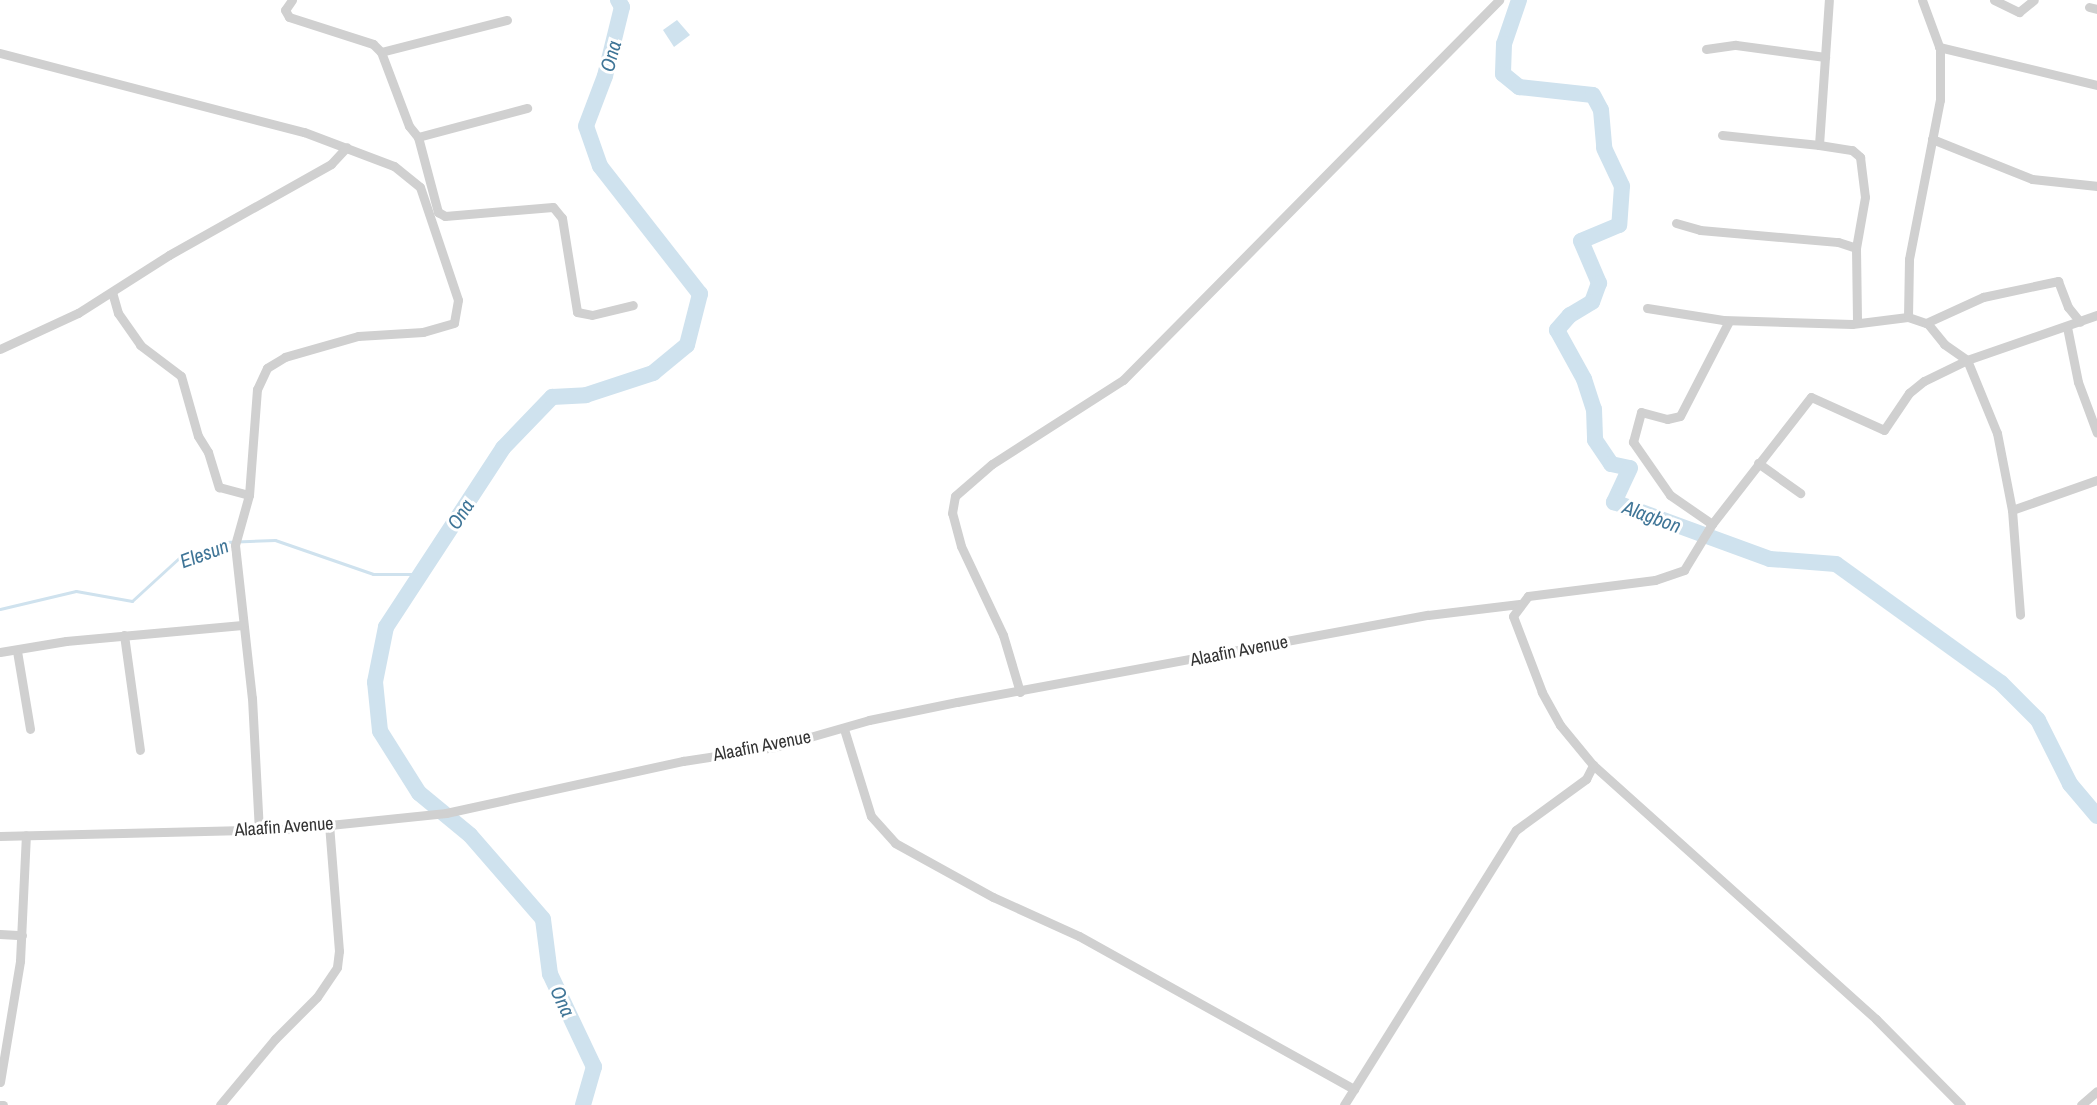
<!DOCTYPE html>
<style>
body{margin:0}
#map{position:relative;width:2097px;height:1105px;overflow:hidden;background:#fff;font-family:"Archivo Narrow",sans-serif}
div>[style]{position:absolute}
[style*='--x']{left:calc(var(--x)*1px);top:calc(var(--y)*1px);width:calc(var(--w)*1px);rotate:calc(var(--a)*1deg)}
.water>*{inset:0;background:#cfe2ee}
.stream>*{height:3px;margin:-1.5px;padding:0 1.5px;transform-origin:1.5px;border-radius:1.5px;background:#cfe2ee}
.river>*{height:16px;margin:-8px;padding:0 8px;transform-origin:8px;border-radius:8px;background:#cfe2ee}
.minor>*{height:9px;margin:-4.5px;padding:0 4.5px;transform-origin:4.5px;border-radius:4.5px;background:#d0d0d0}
span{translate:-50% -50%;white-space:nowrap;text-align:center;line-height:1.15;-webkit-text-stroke:6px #fff;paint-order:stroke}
.street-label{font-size:18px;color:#333}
.water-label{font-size:20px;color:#3f7597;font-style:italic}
</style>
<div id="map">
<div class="water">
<i style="clip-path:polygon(677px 20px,690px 35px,674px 47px,663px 30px)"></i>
</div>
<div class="stream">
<i style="--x:0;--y:609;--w:78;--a:-13.3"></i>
<i style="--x:76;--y:591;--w:57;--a:10.1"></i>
<i style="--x:132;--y:601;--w:64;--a:-42.5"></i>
<i style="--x:179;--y:558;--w:48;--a:-19.6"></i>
<i style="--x:224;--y:542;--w:51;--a:-2.2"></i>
<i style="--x:275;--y:540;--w:104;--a:19.1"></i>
<i style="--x:373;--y:574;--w:46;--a:0"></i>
</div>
<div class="river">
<i style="--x:1519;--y:0;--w:46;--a:108.8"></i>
<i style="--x:1504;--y:44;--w:30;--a:92"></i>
<i style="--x:1503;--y:74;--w:21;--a:39"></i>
<i style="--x:1519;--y:87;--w:74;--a:6.2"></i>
<i style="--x:1593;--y:95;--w:17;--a:62"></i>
<i style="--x:1601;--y:110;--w:38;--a:85"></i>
<i style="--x:1604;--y:148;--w:42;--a:64.7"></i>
<i style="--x:1622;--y:186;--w:39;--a:94"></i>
<i style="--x:1619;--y:225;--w:41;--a:157.2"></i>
<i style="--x:1581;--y:241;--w:46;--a:66.8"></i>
<i style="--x:1599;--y:283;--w:20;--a:110"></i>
<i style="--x:1592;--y:302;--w:26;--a:149"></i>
<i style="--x:1570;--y:315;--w:20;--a:131"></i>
<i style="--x:1557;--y:330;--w:56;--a:61.1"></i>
<i style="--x:1584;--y:379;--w:32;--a:72"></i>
<i style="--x:1594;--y:409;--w:31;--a:88"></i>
<i style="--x:1595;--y:440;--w:29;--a:56"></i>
<i style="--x:1611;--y:464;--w:19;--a:12"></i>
<i style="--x:1630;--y:468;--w:38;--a:115"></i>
<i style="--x:1614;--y:502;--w:166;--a:20.1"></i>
<i style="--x:1770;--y:559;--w:66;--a:4.3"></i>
<i style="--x:1836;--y:564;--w:203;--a:35.8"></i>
<i style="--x:2001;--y:683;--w:52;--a:45"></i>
<i style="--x:2038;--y:720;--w:72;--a:63.4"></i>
<i style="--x:2070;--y:784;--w:42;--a:49.8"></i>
<i style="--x:583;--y:1105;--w:40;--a:-74"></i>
<i style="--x:594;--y:1067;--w:103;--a:-115.3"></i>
<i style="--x:550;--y:974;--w:55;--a:-97.3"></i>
<i style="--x:543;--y:919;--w:111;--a:-131"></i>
<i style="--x:470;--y:835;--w:66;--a:-140.5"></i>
<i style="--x:419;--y:793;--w:73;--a:-122.2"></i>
<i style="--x:380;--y:731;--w:49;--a:-95.8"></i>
<i style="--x:375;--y:682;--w:56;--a:-78.7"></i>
<i style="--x:386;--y:627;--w:214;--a:-56.8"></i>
<i style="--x:503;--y:448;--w:71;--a:-46.1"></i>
<i style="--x:552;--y:397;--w:34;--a:-3"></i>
<i style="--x:586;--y:395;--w:71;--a:-18.2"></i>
<i style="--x:653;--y:373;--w:44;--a:-39.5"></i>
<i style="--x:687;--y:345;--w:53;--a:-75.7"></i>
<i style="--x:700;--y:294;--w:162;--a:-128"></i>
<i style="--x:600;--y:166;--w:42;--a:-109.3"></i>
<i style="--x:586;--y:126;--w:53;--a:-69.2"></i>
<i style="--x:605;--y:76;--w:71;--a:-76.2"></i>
<i style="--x:622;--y:7;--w:8;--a:-120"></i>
</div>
<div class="minor">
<i style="--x:292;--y:0;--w:12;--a:125"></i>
<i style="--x:285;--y:10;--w:8;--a:60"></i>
<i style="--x:289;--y:17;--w:88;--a:17.8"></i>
<i style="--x:373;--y:44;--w:11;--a:45"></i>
<i style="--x:381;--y:52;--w:79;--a:69.3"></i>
<i style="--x:409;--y:126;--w:14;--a:51"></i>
<i style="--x:418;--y:137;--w:78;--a:75.1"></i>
<i style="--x:438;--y:212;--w:8;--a:30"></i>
<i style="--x:445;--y:216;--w:108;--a:-4.8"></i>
<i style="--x:553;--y:207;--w:14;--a:51"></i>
<i style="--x:562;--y:218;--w:95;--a:80.9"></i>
<i style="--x:577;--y:312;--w:15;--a:11"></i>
<i style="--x:592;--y:315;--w:42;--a:-13.7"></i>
<i style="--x:1994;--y:0;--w:28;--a:26"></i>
<i style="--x:2019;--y:12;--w:19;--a:-39"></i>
<i style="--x:2089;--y:7;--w:8;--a:14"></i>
<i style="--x:1939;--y:47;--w:163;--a:13.5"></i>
<i style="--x:1706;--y:49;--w:30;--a:-8"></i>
<i style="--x:1736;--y:45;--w:90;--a:7.7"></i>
<i style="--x:381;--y:52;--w:130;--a:-14.3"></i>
<i style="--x:0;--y:53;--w:314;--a:14.6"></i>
<i style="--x:304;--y:132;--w:96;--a:20.7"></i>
<i style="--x:394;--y:166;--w:33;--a:39"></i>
<i style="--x:420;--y:187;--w:119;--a:71.4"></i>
<i style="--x:458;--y:300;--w:23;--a:100"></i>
<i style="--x:454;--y:323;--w:32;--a:164"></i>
<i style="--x:423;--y:332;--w:65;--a:176.5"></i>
<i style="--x:358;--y:336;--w:76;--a:164"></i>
<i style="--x:285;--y:357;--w:21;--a:149"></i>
<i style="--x:267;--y:368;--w:23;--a:115"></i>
<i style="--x:257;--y:389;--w:106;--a:94.3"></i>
<i style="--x:249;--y:495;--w:52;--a:105.6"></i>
<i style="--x:235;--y:545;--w:154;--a:83.7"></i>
<i style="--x:252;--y:698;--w:132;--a:87"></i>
<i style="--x:1722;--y:135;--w:98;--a:5.9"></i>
<i style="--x:1819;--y:145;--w:33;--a:9"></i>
<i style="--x:1852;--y:150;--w:11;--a:41"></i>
<i style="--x:1860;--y:157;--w:40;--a:82.9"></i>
<i style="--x:1865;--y:197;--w:52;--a:100"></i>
<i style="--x:1856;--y:248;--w:75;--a:89.2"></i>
<i style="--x:418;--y:137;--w:113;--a:-14.9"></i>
<i style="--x:1932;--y:139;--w:108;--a:21.8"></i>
<i style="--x:2032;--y:179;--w:65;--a:6.1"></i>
<i style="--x:1819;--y:145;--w:145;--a:-86.1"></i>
<i style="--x:1676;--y:223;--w:25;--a:16"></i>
<i style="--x:1700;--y:230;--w:139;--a:5"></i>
<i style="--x:1838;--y:242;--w:19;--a:18"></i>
<i style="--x:112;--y:292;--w:22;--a:74"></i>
<i style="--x:118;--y:313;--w:39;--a:55"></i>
<i style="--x:140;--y:345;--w:51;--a:37.1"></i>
<i style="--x:181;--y:376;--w:62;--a:74.2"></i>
<i style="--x:198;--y:436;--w:19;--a:58"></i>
<i style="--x:208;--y:452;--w:37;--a:73"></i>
<i style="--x:219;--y:487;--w:31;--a:15"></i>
<i style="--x:1647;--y:308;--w:77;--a:9"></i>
<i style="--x:1723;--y:320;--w:129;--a:1.8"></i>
<i style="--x:1852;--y:324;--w:56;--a:-7.1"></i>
<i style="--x:1908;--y:317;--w:21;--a:19"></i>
<i style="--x:1928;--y:324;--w:26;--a:51"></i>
<i style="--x:1944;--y:344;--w:28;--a:35"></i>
<i style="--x:1967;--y:360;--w:79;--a:67.7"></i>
<i style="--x:1997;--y:433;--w:78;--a:79"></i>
<i style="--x:2012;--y:510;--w:105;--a:85.6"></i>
<i style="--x:1908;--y:317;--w:58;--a:-89"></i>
<i style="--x:1909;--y:259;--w:162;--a:-79"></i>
<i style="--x:1940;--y:100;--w:51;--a:-90"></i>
<i style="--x:1940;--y:49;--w:52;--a:-110.2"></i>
<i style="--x:1926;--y:323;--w:63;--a:-24.5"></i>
<i style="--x:1983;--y:297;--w:77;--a:-12"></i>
<i style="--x:2058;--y:281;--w:28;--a:69"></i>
<i style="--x:2068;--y:307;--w:19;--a:51"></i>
<i style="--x:2067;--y:327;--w:56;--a:78.7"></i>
<i style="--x:2078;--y:382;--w:54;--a:69.6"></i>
<i style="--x:0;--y:349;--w:86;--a:-24.8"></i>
<i style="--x:78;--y:313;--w:108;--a:-32.5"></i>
<i style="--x:169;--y:255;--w:186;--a:-29.3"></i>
<i style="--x:331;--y:164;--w:23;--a:-47"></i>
<i style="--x:1758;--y:463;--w:52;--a:35.5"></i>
<i style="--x:2012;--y:510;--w:90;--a:-19.4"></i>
<i style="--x:1712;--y:524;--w:51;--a:-145.4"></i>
<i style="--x:1670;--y:495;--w:65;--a:-124.9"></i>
<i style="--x:1633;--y:442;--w:31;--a:-75"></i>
<i style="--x:1641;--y:412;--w:27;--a:15"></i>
<i style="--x:1667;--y:419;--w:13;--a:-13"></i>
<i style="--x:1680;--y:416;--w:107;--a:-62.7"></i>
<i style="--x:124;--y:635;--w:116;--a:82.1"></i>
<i style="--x:17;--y:651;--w:79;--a:80.5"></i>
<i style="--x:0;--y:652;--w:67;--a:-9.5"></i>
<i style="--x:66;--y:641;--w:177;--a:-5.2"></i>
<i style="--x:1020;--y:692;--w:59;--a:-106.6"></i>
<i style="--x:1003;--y:635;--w:98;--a:-115.3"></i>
<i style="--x:961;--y:546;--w:34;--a:-105"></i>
<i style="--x:952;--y:513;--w:17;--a:-80"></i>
<i style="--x:955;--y:496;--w:49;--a:-40.9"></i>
<i style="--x:992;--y:464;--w:156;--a:-32.7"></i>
<i style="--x:1123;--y:380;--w:535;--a:-45.3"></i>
<i style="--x:844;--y:729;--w:91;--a:72.8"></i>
<i style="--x:871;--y:816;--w:36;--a:48"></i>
<i style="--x:895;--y:843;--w:112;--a:28.9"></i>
<i style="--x:993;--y:897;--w:94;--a:24.4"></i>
<i style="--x:1079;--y:936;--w:315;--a:29.1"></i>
<i style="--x:0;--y:836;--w:291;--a:-1.4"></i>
<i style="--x:291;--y:829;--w:156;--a:-5.9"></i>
<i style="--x:446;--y:813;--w:243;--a:-12.4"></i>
<i style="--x:683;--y:761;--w:93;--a:-8.7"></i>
<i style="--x:775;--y:747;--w:98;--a:-16"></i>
<i style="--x:869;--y:720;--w:90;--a:-11.6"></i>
<i style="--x:957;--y:702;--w:479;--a:-10.5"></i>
<i style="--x:1428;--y:615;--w:92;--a:-6.9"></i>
<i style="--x:0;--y:934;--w:22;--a:3"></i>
<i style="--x:0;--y:1082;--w:123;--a:-80.6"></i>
<i style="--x:20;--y:961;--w:126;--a:-87.3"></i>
<i style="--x:0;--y:1105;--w:3;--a:0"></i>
<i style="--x:220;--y:1105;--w:86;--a:-50.2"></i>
<i style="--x:275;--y:1039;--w:59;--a:-45"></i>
<i style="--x:317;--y:997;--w:36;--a:-56"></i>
<i style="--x:337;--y:967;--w:16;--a:-83"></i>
<i style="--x:339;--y:951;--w:127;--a:-94.5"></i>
<i style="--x:1344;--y:1105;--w:324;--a:-58"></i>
<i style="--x:1516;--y:830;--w:87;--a:-36.1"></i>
<i style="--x:1586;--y:779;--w:16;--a:-63"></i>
<i style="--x:1961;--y:1105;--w:121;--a:-134.7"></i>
<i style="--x:1876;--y:1019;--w:380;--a:-138.1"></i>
<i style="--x:1593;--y:765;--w:52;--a:-129.5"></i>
<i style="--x:1560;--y:725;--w:38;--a:-119"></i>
<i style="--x:1542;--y:692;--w:81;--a:-110.9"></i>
<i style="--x:1513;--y:616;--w:25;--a:-53"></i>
<i style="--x:1528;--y:596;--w:128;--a:-7.2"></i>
<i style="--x:1655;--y:580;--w:31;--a:-19"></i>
<i style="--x:1684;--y:570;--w:54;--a:-58.7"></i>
<i style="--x:1712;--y:524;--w:161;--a:-52.1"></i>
<i style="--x:1811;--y:397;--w:80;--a:24.3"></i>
<i style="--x:1884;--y:430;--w:45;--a:-56"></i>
<i style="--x:1909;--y:393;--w:19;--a:-39"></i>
<i style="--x:1924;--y:381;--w:48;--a:-26"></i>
<i style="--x:1967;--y:360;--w:138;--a:-19.1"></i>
<i style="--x:2081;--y:1105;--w:21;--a:-41"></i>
</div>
<div class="street-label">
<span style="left:1239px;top:651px;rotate:-11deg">Alaafin Avenue</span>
<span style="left:762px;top:746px;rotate:-11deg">Alaafin Avenue</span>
<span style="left:284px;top:827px;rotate:-4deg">Alaafin Avenue</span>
</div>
<div class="water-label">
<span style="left:610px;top:56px;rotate:-75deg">Ona</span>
<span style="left:460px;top:514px;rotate:-57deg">Ona</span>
<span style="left:1652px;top:516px;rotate:20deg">Alagbon</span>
<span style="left:204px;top:553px;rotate:-20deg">Elesun</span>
<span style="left:563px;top:1001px;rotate:65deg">Ona</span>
</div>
</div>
